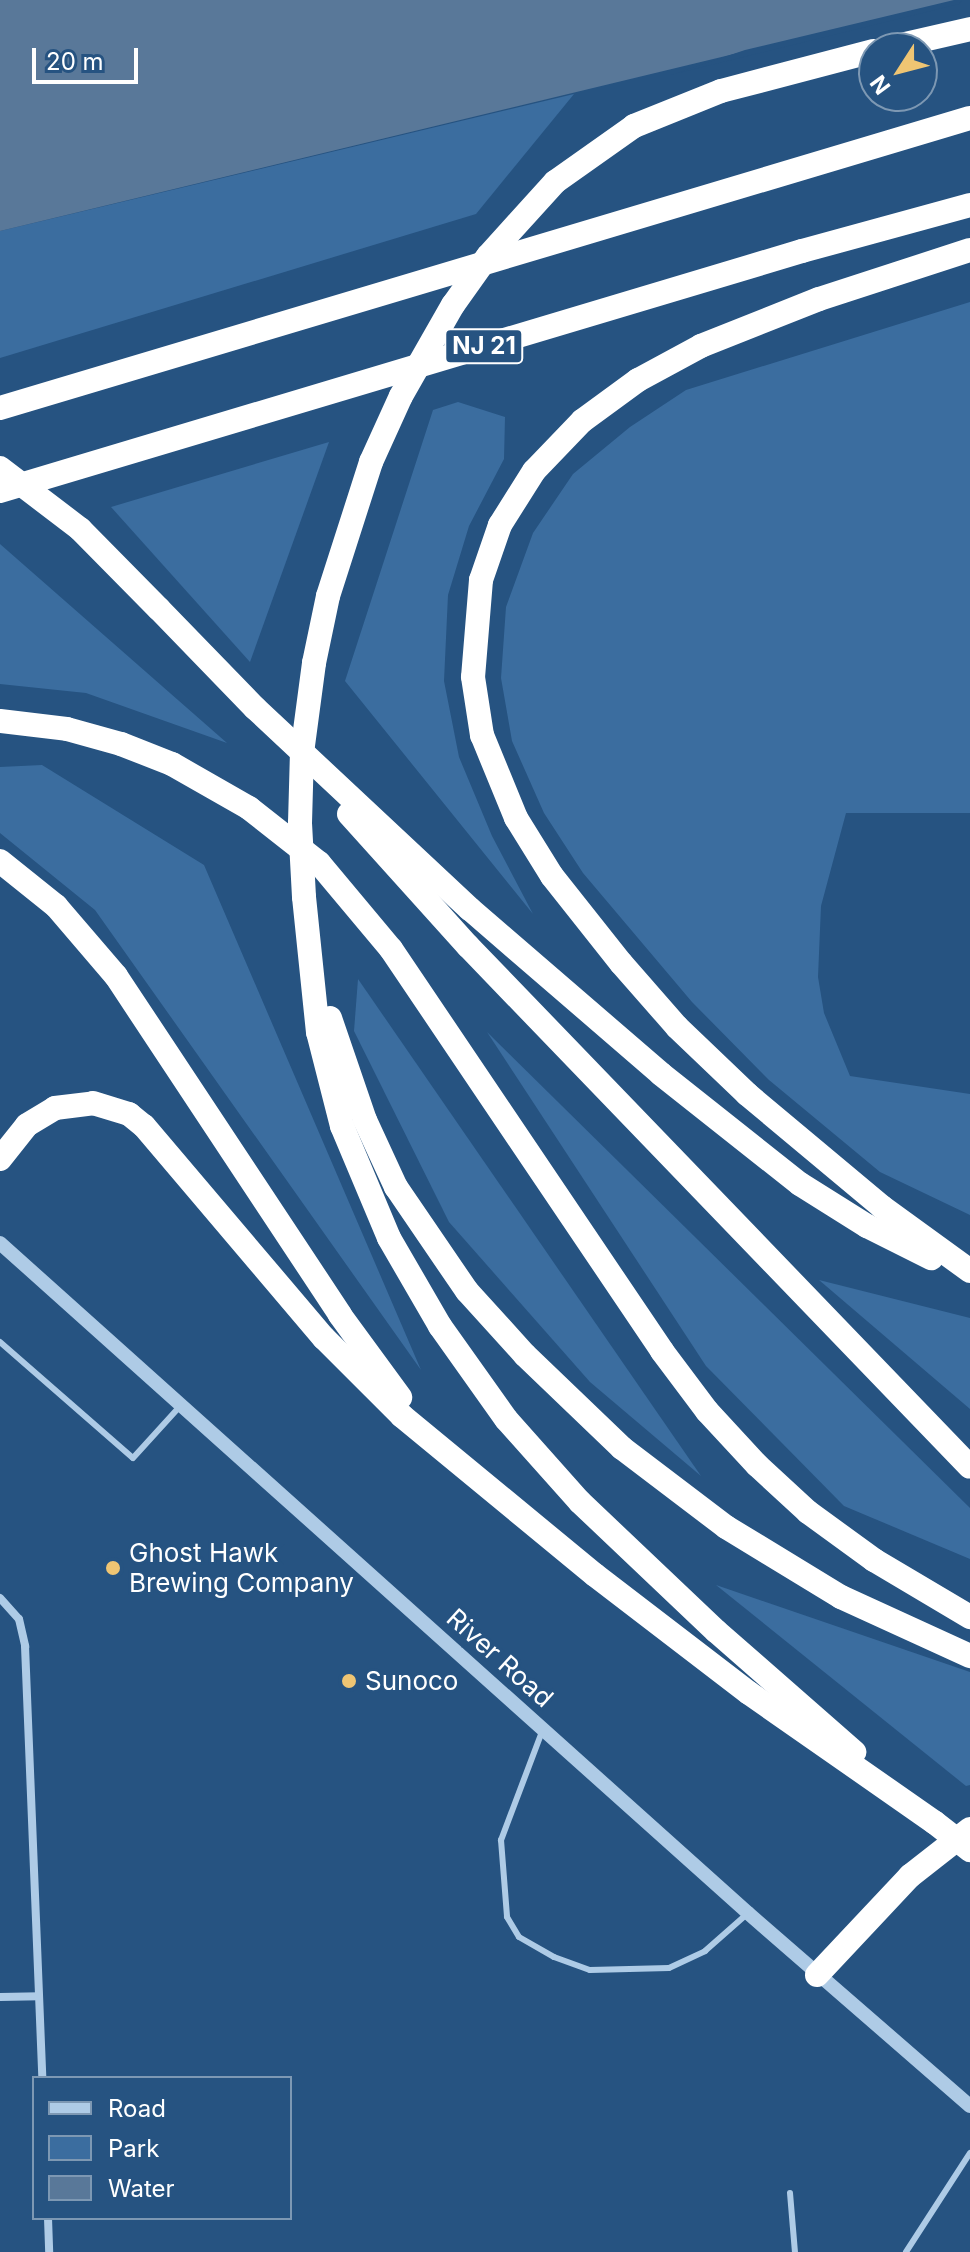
<!DOCTYPE html>
<style>
body{margin:0}
#map{position:relative;width:970px;height:2252px;overflow:hidden;background:#265381;font-family:Inter,sans-serif}
div>[style]{position:absolute}
[style*='--x']{left:calc(var(--x)*1px);top:calc(var(--y)*1px);width:calc(var(--w)*1px);rotate:calc(var(--a)*1deg)}
.green>*{inset:0;background:#3b6d9f}
.water>*{inset:0;background:#597899}
.pier>*{inset:0;background:#265381}
.service>*{height:6px;margin:-3px;padding:0 3px;transform-origin:3px;border-radius:3px;background:#aecbe6}
.minor>*{height:8px;margin:-4px;padding:0 4px;transform-origin:4px;border-radius:4px;background:#aecbe6}
.tertiary>*{height:14px;margin:-7px;padding:0 7px;transform-origin:7px;border-radius:7px;background:#aecbe6}
.motorway>*{height:24px;margin:-12px;padding:0 12px;transform-origin:12px;border-radius:12px;background:#fff}
.motorway-bridge>*{height:24px;margin:-12px;padding:0 12px;transform-origin:12px;border-radius:12px;background:#fff}
.dots>*{width:22px;height:22px;translate:-50% -50%;box-sizing:border-box;border:4px solid #265381;border-radius:50%}
span{translate:-50% -50%;white-space:nowrap;text-align:center;line-height:1.15;-webkit-text-stroke:6px #265381;paint-order:stroke}
.shield-label span{padding:2px 6px;background:#265381;border:2px solid;border-radius:6px;-webkit-text-stroke-width:0}
.shield-label{font-size:24px;color:#fff;font-weight:700}
.poi-label{font-size:26px;color:#fff}
.left{translate:0 -50%;text-align:left}
.street-label{font-size:26px;color:#fff}
.legend{position:absolute;left:32px;top:2076px;width:260px;height:144px;box-sizing:border-box;background:#265381;border:2px solid #7d98b3;margin:0;padding:10px 14px;list-style:none;font-size:24px;color:#fff}
.legend li{display:flex;align-items:center;gap:16px;height:40px}
.legend b{width:40px;border:2px solid #7d98b3}
.north{position:absolute;left:858px;top:32px;width:80px;height:80px;box-sizing:border-box;background:#265381;border:2px solid #7d98b3;border-radius:50%;rotate:234deg;font-size:22px;font-weight:700;line-height:32px;text-align:center;color:#fff}
.north::after{content:'';display:block;margin:auto;width:28px;height:36px;background:#efc573;clip-path:polygon(50% 0,100% 100%,50% 72%,0 100%)}
.scale{position:absolute;left:32px;top:48px;width:106px;height:36px;box-sizing:border-box;border:4px solid #fff;border-top:0;padding-left:10px;font-size:24px;line-height:28px;white-space:nowrap;color:#fff;-webkit-text-stroke:6px #265381;paint-order:stroke}
</style>
<div id="map">
<div class="green">
<i style="clip-path:polygon(574px 94px,476px 214px,0 358px,0 231px)"></i>
<i style="clip-path:polygon(970px 302px,970px 813px,846px 813px,821px 906px,818px 977px,824px 1013px,850px 1076px,970px 1094px,970px 1215px,880px 1172px,769px 1080px,692px 1002px,583px 873px,544px 813px,512px 741px,501px 678px,506px 607px,533px 533px,573px 474px,630px 427px,686px 390px)"></i>
<i style="clip-path:polygon(458px 402px,505px 417px,504px 459px,469px 526px,448px 595px,444px 681px,459px 757px,492px 836px,533px 914px,345px 681px,433px 410px)"></i>
<i style="clip-path:polygon(329px 442px,250px 662px,111px 507px)"></i>
<i style="clip-path:polygon(0 544px,227px 743px,86px 693px,0 684px)"></i>
<i style="clip-path:polygon(42px 765px,204px 865px,421px 1370px,95px 910px,0 833px,0 767px)"></i>
<i style="clip-path:polygon(358px 979px,701px 1476px,590px 1382px,449px 1222px,354px 1031px)"></i>
<i style="clip-path:polygon(487px 1032px,970px 1508px,970px 1559px,844px 1506px,706px 1366px)"></i>
<i style="clip-path:polygon(819px 1280px,970px 1318px,970px 1409px)"></i>
<i style="clip-path:polygon(716px 1585px,970px 1672px,970px 1785px,966px 1786px)"></i>
</div>
<div class="water">
<i style="clip-path:polygon(0 0,958px 0,0 231px)"></i>
</div>
<div class="pier">
<i style="clip-path:polygon(954px 0,962px 0,959px 4px,670px 75px,745px 50px)"></i>
</div>
<div class="service">
<i style="--x:0;--y:1342;--w:176;--a:41.1"></i>
<i style="--x:133;--y:1458;--w:72;--a:-47.8"></i>
<i style="--x:543;--y:1729;--w:119;--a:110.7"></i>
<i style="--x:501;--y:1840;--w:77;--a:85.5"></i>
<i style="--x:507;--y:1917;--w:23;--a:59"></i>
<i style="--x:519;--y:1937;--w:40;--a:29.7"></i>
<i style="--x:554;--y:1957;--w:38;--a:20"></i>
<i style="--x:590;--y:1970;--w:79;--a:-1.5"></i>
<i style="--x:669;--y:1968;--w:40;--a:-25"></i>
<i style="--x:705;--y:1951;--w:56;--a:-41.4"></i>
<i style="--x:790;--y:2193;--w:59;--a:85.2"></i>
<i style="--x:906;--y:2252;--w:118;--a:-57.1"></i>
</div>
<div class="minor">
<i style="--x:0;--y:1598;--w:28;--a:48"></i>
<i style="--x:19;--y:1619;--w:28;--a:77"></i>
<i style="--x:25;--y:1646;--w:432;--a:87.7"></i>
<i style="--x:0;--y:1997;--w:39;--a:-1"></i>
<i style="--x:48;--y:2218;--w:34;--a:88"></i>
</div>
<div class="tertiary">
<i style="--x:0;--y:1243;--w:1004;--a:41.85"></i>
<i style="--x:748;--y:1913;--w:294;--a:41"></i>
</div>
<div class="motorway">
<i style="--x:888;--y:48;--w:84;--a:-13"></i>
<i style="--x:970;--y:250;--w:159;--a:162"></i>
<i style="--x:819;--y:299;--w:127;--a:158.3"></i>
<i style="--x:701;--y:346;--w:72;--a:151.6"></i>
<i style="--x:638;--y:380;--w:69;--a:143.8"></i>
<i style="--x:582;--y:421;--w:69;--a:133.8"></i>
<i style="--x:534;--y:471;--w:64;--a:122.2"></i>
<i style="--x:500;--y:525;--w:58;--a:109.1"></i>
<i style="--x:481;--y:580;--w:97;--a:94.7"></i>
<i style="--x:473;--y:677;--w:59;--a:81.2"></i>
<i style="--x:482;--y:735;--w:90;--a:67.7"></i>
<i style="--x:516;--y:818;--w:68;--a:58.2"></i>
<i style="--x:552;--y:876;--w:111;--a:51.6"></i>
<i style="--x:621;--y:963;--w:85;--a:48.8"></i>
<i style="--x:677;--y:1027;--w:97;--a:43.7"></i>
<i style="--x:747;--y:1094;--w:176;--a:39.9"></i>
<i style="--x:882;--y:1207;--w:109;--a:36"></i>
<i style="--x:0;--y:408;--w:1012;--a:-16.65"></i>
<i style="--x:0;--y:491;--w:837;--a:-16.66"></i>
<i style="--x:802;--y:251;--w:174;--a:-15.3"></i>
<i style="--x:159;--y:609;--w:138;--a:45.9"></i>
<i style="--x:255;--y:708;--w:294;--a:43.1"></i>
<i style="--x:470;--y:909;--w:252;--a:40.8"></i>
<i style="--x:661;--y:1074;--w:177;--a:38.4"></i>
<i style="--x:800;--y:1184;--w:79;--a:32.1"></i>
<i style="--x:867;--y:1226;--w:72;--a:26.6"></i>
<i style="--x:0;--y:721;--w:67;--a:6.8"></i>
<i style="--x:67;--y:729;--w:56;--a:15.5"></i>
<i style="--x:121;--y:744;--w:55;--a:21.4"></i>
<i style="--x:172;--y:764;--w:89;--a:29.7"></i>
<i style="--x:249;--y:808;--w:89;--a:38.2"></i>
<i style="--x:319;--y:863;--w:112;--a:50.1"></i>
<i style="--x:391;--y:949;--w:485;--a:56"></i>
<i style="--x:662;--y:1351;--w:75;--a:53.1"></i>
<i style="--x:707;--y:1411;--w:74;--a:47.2"></i>
<i style="--x:757;--y:1465;--w:69;--a:42.7"></i>
<i style="--x:808;--y:1512;--w:82;--a:36"></i>
<i style="--x:874;--y:1560;--w:112;--a:30.7"></i>
<i style="--x:349;--y:814;--w:178;--a:48"></i>
<i style="--x:468;--y:946;--w:723;--a:46.06"></i>
<i style="--x:0;--y:861;--w:72;--a:38.8"></i>
<i style="--x:56;--y:906;--w:92;--a:49.4"></i>
<i style="--x:116;--y:976;--w:406;--a:56.5"></i>
<i style="--x:340;--y:1315;--w:102;--a:53.8"></i>
<i style="--x:304;--y:897;--w:136;--a:84.1"></i>
<i style="--x:318;--y:1032;--w:97;--a:75.7"></i>
<i style="--x:342;--y:1126;--w:121;--a:67.2"></i>
<i style="--x:389;--y:1238;--w:102;--a:59.9"></i>
<i style="--x:440;--y:1326;--w:114;--a:54.6"></i>
<i style="--x:506;--y:1419;--w:111;--a:48.3"></i>
<i style="--x:580;--y:1502;--w:187;--a:43.5"></i>
<i style="--x:716;--y:1631;--w:184;--a:41.2"></i>
<i style="--x:330;--y:1018;--w:108;--a:71.1"></i>
<i style="--x:365;--y:1120;--w:74;--a:65.2"></i>
<i style="--x:396;--y:1187;--w:126;--a:55.7"></i>
<i style="--x:467;--y:1291;--w:86;--a:47.8"></i>
<i style="--x:525;--y:1355;--w:134;--a:43.8"></i>
<i style="--x:622;--y:1448;--w:131;--a:37.2"></i>
<i style="--x:726;--y:1527;--w:135;--a:31.3"></i>
<i style="--x:841;--y:1597;--w:142;--a:24.6"></i>
<i style="--x:0;--y:1159;--w:43;--a:-51.5"></i>
<i style="--x:27;--y:1125;--w:33;--a:-31"></i>
<i style="--x:55;--y:1108;--w:38;--a:-7"></i>
<i style="--x:93;--y:1103;--w:38;--a:17"></i>
<i style="--x:129;--y:1114;--w:19;--a:39"></i>
<i style="--x:144;--y:1126;--w:278;--a:49.7"></i>
<i style="--x:324;--y:1338;--w:110;--a:45"></i>
<i style="--x:402;--y:1416;--w:250;--a:39.5"></i>
<i style="--x:595;--y:1575;--w:194;--a:37.5"></i>
<i style="--x:749;--y:1693;--w:226;--a:34.9"></i>
<i style="--x:817;--y:1975;--w:136;--a:-46.8"></i>
<i style="--x:910;--y:1876;--w:76;--a:-38.1"></i>
</div>
<div class="motorway-bridge">
<i style="--x:0;--y:468;--w:101;--a:37.3"></i>
<i style="--x:80;--y:529;--w:112;--a:45.4"></i>
<i style="--x:304;--y:897;--w:74;--a:-93.1"></i>
<i style="--x:300;--y:823;--w:70;--a:-88.4"></i>
<i style="--x:302;--y:753;--w:91;--a:-82.4"></i>
<i style="--x:314;--y:663;--w:68;--a:-78.2"></i>
<i style="--x:328;--y:596;--w:141;--a:-72.2"></i>
<i style="--x:371;--y:462;--w:72;--a:-65.6"></i>
<i style="--x:401;--y:396;--w:105;--a:-60.3"></i>
<i style="--x:453;--y:305;--w:60;--a:-54.5"></i>
<i style="--x:488;--y:256;--w:100;--a:-47.8"></i>
<i style="--x:555;--y:182;--w:97;--a:-35.3"></i>
<i style="--x:634;--y:126;--w:94;--a:-21.9"></i>
<i style="--x:721;--y:91;--w:158;--a:-14.7"></i>
<i style="--x:934;--y:1822;--w:46;--a:37.9"></i>
</div>
<div class="dots">
<i style="left:113px;top:1568px;background:#efc573"></i>
<i style="left:349px;top:1681px;background:#efc573"></i>
</div>
<div class="shield-label">
<span style="left:484px;top:346px">NJ 21</span>
</div>
<div class="poi-label">
<span class="left" style="left:129px;top:1568px">Ghost Hawk<br>Brewing Company</span>
<span class="left" style="left:365px;top:1681px">Sunoco</span>
</div>
<div class="street-label">
<span style="left:500px;top:1658px;rotate:42deg">River Road</span>
</div>
<ul class="legend">
<li><b style="height:10px;background:#aecbe6"></b>Road</li>
<li><b style="height:22px;background:#3b6d9f"></b>Park</li>
<li><b style="height:22px;background:#597899"></b>Water</li>
</ul>
<div class="north">N</div>
<div class="scale">20 m</div>
</div>
